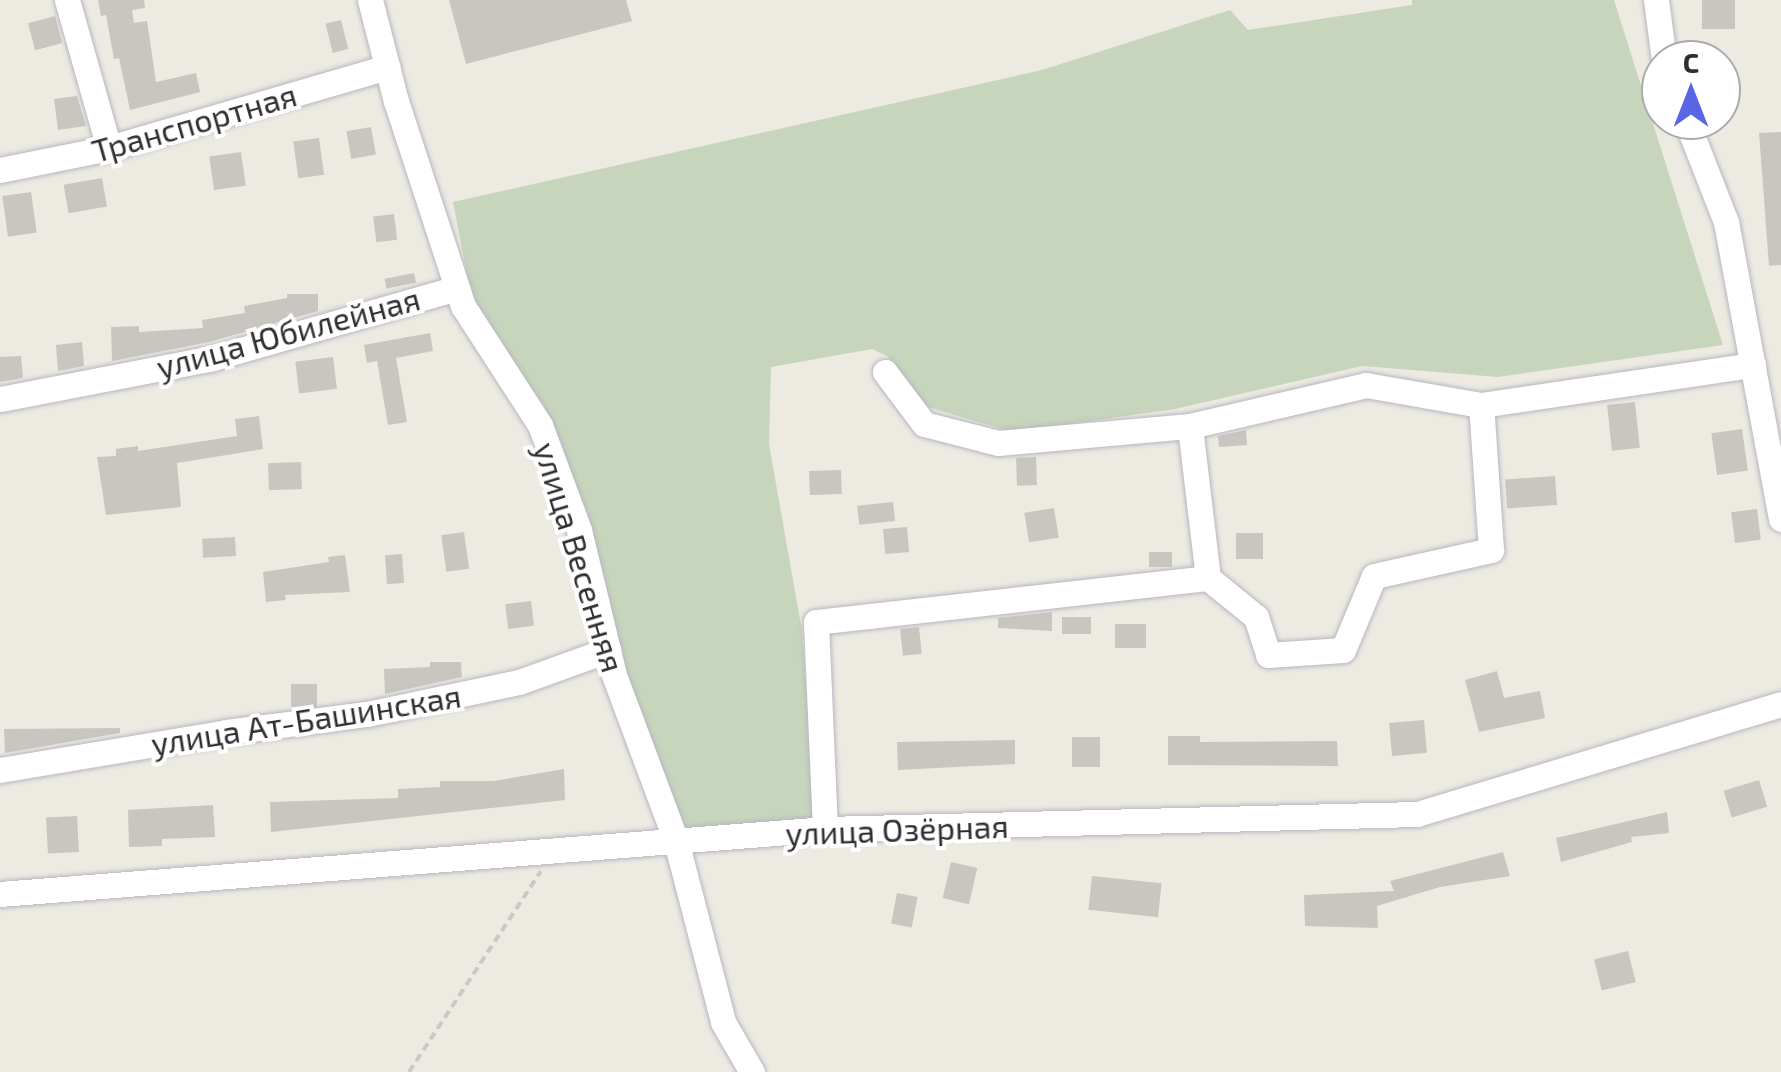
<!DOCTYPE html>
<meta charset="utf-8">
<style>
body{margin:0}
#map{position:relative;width:1781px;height:1072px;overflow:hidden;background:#edeae2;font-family:"Exo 2",sans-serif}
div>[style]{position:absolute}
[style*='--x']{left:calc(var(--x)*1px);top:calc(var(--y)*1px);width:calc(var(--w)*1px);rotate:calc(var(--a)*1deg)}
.cemetery>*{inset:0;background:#c6d5bc}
.building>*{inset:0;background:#c9c6c1;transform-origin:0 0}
.path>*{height:4px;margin-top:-2px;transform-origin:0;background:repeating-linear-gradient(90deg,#c9c9c9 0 8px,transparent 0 13px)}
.roads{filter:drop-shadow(0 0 2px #b6b7c0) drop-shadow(0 0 2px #b6b7c0)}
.minor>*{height:25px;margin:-12.5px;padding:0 12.5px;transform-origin:12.5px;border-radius:12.5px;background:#fff}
span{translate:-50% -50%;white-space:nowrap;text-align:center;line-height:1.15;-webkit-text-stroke:8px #fff;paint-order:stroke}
.street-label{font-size:32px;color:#2e2e2e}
.north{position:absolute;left:1641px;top:40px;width:100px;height:100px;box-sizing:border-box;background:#fff;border:2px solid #ababab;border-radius:50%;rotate:0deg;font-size:28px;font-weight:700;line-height:40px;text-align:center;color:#2e2e2e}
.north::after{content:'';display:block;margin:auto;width:35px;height:45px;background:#5865e4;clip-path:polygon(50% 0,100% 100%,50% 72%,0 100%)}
</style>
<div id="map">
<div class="cemetery">
<i style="clip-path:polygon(1412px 0,1614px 0,1723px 345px,1498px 377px,1362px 366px,1175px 409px,1012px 432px,928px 407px,887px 356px,872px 349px,771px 367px,769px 444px,802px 631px,817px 820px,684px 831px,625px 676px,564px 452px,543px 405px,472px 300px,453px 202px,1042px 70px,1230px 10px,1248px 30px,1412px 5px)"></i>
</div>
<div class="building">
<i style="clip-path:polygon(98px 0,144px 0,145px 8px,132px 10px,134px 23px,147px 21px,156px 82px,196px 73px,200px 92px,130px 110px,119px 58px,114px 59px,106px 15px,101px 16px)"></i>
<i style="clip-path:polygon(449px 0,626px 0,632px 21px,466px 64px)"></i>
<i style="left:1702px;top:0;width:33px;height:29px"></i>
<i style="left:55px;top:16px;width:28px;height:28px;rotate:75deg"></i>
<i style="left:341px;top:20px;width:30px;height:16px;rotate:76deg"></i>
<i style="clip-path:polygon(77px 96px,86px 126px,58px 130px,54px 99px)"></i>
<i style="left:371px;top:127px;width:28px;height:25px;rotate:80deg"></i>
<i style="clip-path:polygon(1781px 132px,1781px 265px,1769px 266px,1759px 133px)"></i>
<i style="left:319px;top:138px;width:37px;height:26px;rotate:82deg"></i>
<i style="left:241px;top:152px;width:34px;height:32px;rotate:82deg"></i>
<i style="left:102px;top:178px;width:29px;height:39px;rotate:80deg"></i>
<i style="left:31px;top:192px;width:41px;height:29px;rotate:82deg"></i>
<i style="left:394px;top:214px;width:26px;height:21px;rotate:83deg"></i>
<i style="left:414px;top:273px;width:10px;height:30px;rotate:79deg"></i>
<i style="clip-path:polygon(287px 294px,318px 294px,318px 311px,209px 342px,112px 361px,111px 327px,139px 326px,139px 332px,203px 328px,202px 320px,245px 313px,244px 306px,287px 298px)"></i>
<i style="clip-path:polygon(430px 333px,433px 351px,396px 358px,407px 422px,388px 425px,377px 361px,367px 363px,364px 345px)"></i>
<i style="clip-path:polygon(82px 342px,84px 366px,58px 371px,56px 345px)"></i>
<i style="clip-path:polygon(21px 356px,23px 378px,0 382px,0 357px)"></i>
<i style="left:333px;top:357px;width:32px;height:38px;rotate:83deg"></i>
<i style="left:1635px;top:402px;width:46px;height:28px;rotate:84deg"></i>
<i style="clip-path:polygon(259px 416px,263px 449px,177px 463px,181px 507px,106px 515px,97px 457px,116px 456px,116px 449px,138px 446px,138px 451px,237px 436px,235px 419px)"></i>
<i style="left:1742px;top:429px;width:42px;height:31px;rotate:82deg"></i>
<i style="clip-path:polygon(1246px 430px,1247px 445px,1219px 447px,1218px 436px)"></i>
<i style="left:1036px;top:457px;width:28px;height:20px;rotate:88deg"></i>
<i style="left:301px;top:462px;width:27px;height:33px;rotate:88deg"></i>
<i style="left:841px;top:470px;width:24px;height:32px;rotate:88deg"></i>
<i style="left:1555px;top:476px;width:29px;height:50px;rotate:86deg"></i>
<i style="left:893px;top:502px;width:19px;height:36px;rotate:84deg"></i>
<i style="left:1054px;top:508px;width:30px;height:30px;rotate:81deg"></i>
<i style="left:1757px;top:509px;width:31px;height:26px;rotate:83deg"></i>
<i style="left:907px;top:527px;width:25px;height:24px;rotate:85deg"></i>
<i style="left:464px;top:532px;width:37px;height:23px;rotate:82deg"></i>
<i style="left:1236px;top:533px;width:27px;height:26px"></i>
<i style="left:235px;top:537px;width:19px;height:33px;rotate:87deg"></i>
<i style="left:1149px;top:552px;width:23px;height:15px"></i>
<i style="left:402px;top:554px;width:29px;height:17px;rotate:86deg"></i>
<i style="clip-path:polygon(345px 555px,350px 592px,285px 595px,286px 600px,266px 602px,263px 572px,329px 562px,328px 557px)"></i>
<i style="left:531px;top:601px;width:25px;height:26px;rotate:83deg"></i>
<i style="clip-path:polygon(1052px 612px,1052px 631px,998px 628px,998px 618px)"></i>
<i style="left:1091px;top:617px;width:17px;height:29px;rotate:90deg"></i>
<i style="left:1115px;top:624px;width:31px;height:24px"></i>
<i style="left:919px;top:627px;width:27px;height:19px;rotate:84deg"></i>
<i style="clip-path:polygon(430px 662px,461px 662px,462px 677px,385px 694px,384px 669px,430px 667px)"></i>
<i style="clip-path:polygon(1497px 671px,1504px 698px,1540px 691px,1545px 718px,1479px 732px,1465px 680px)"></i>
<i style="left:291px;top:684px;width:26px;height:23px"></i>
<i style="left:1424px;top:720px;width:33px;height:35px;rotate:85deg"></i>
<i style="clip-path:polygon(120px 728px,120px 733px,5px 753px,4px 729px)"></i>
<i style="clip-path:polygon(1168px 736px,1200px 736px,1200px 742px,1337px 741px,1338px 766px,1168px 765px)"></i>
<i style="left:1072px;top:737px;width:28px;height:30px"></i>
<i style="clip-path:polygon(1015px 740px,1015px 764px,898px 770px,897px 742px)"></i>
<i style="clip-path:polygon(564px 769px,565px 800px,271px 832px,270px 802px,398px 798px,398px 789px,440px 787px,440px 781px,494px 781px)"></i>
<i style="left:1759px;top:780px;width:28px;height:37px;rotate:73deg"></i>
<i style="clip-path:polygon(213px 805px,215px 837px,162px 839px,162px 846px,129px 847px,128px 810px)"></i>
<i style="clip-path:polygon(1667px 812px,1669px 833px,1631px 837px,1632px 842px,1561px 862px,1556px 838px)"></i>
<i style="left:77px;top:816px;width:36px;height:31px;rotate:87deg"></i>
<i style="clip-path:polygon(1503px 852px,1510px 876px,1440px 887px,1377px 906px,1378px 928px,1305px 926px,1304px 895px,1394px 891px,1390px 881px)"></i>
<i style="left:951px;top:862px;width:27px;height:37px;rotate:13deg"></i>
<i style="left:1092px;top:876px;width:70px;height:34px;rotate:6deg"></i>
<i style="left:897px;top:893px;width:21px;height:31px;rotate:11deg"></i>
<i style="left:1628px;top:951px;width:32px;height:35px;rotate:76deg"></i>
</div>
<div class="path">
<i style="--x:409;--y:1072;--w:240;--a:-56.7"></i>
</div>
<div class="roads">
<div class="minor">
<i style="--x:67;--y:0;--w:154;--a:74.2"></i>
<i style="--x:370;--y:0;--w:104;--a:75.6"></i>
<i style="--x:396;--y:101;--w:216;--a:71.9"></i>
<i style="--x:463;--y:306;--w:142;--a:57.1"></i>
<i style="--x:540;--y:425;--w:112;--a:69.6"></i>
<i style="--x:579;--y:530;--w:149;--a:76.4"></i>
<i style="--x:614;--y:675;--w:177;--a:69.5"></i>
<i style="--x:676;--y:841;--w:187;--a:75.4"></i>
<i style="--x:723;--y:1022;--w:58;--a:59.9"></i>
<i style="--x:1656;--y:0;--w:61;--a:82.4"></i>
<i style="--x:1686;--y:120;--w:110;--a:68.6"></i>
<i style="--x:1726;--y:222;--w:302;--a:79.5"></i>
<i style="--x:0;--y:170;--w:111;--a:-11.4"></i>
<i style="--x:109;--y:148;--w:290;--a:-16.2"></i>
<i style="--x:885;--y:372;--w:65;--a:53.1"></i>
<i style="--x:924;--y:424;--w:76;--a:14.4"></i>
<i style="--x:998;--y:443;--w:193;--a:-5.1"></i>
<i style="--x:1190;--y:426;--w:181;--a:-13.1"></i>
<i style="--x:1366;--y:385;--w:117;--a:9.9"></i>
<i style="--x:1481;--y:405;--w:275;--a:-8.4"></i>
<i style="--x:0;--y:399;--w:217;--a:-10.9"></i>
<i style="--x:213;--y:358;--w:254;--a:-16"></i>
<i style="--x:1208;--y:578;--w:62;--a:39.1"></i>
<i style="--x:1256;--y:617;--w:40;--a:72"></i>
<i style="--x:1268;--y:655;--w:75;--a:-3.8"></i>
<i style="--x:1343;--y:650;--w:80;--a:-67.3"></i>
<i style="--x:1374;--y:576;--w:120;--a:-12.5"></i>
<i style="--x:1491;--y:550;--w:145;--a:-93.9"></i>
<i style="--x:0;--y:770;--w:229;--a:-9.5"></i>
<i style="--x:226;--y:732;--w:142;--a:-7.3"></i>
<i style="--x:367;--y:714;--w:155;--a:-11.9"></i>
<i style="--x:519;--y:682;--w:95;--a:-19.8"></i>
<i style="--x:825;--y:829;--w:207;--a:-92.5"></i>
<i style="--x:816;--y:622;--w:394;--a:-6.4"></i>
<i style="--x:1208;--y:578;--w:153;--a:-96.8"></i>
<i style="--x:0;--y:894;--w:828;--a:-4.5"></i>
<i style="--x:825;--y:829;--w:592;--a:-1.45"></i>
<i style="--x:1417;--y:814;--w:380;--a:-16.8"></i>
</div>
</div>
<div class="street-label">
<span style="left:194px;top:122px;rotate:-16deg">Транспортная</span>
<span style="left:288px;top:332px;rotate:-15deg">улица Юбилейная</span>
<span style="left:580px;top:557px;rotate:73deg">улица Весенняя</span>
<span style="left:306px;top:719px;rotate:-9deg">улица Ат-Башинская</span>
<span style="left:897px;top:829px;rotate:-2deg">улица Озёрная</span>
</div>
<div class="north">С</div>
</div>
